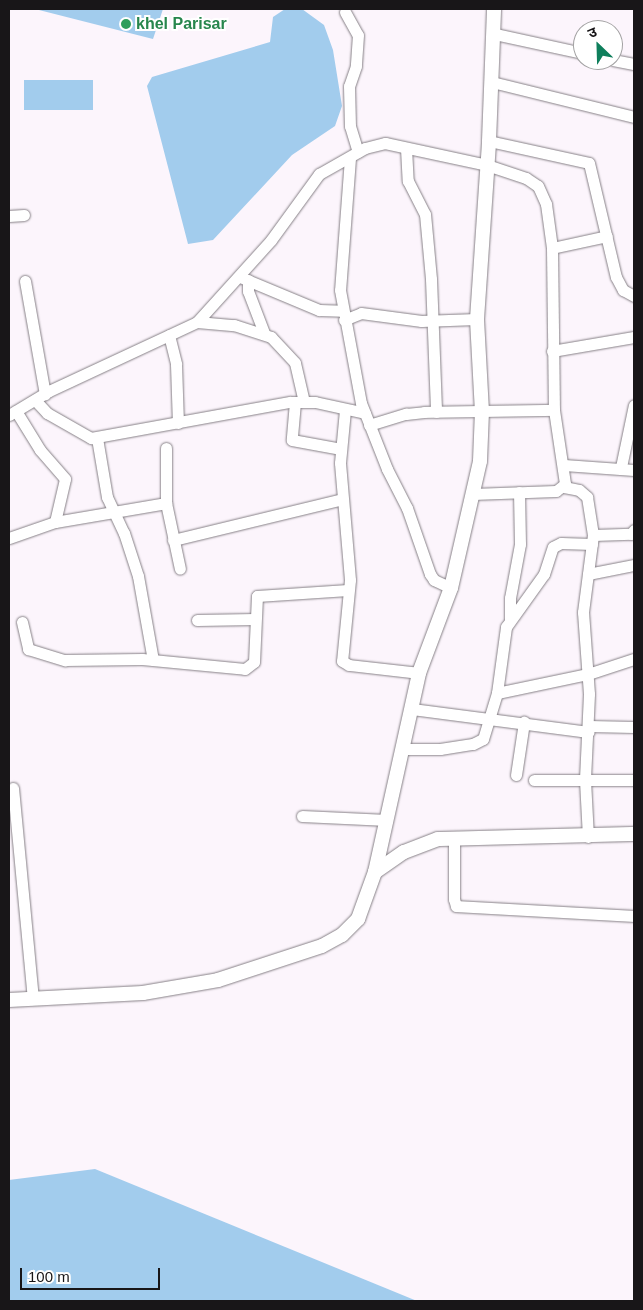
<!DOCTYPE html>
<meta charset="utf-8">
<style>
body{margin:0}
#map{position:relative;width:643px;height:1310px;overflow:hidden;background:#fcf5fc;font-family:Arial,"Noto Sans Devanagari",sans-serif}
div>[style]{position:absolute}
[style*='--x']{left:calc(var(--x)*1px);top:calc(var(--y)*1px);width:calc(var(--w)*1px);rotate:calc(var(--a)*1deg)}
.water>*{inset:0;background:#a2cced;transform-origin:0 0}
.roads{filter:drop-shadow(0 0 1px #868086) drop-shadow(0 0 1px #868086)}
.minor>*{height:11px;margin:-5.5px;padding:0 5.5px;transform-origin:5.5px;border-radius:5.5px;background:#fff}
.tertiary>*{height:14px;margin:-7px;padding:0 7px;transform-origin:7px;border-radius:7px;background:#fff}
.dots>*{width:14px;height:14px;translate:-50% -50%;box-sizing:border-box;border:2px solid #fff;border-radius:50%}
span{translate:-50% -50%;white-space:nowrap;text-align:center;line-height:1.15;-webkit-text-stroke:4px #fff;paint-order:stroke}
.leisure-label{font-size:16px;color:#27864d;font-weight:700}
.left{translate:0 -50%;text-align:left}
.frame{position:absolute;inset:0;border:10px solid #181618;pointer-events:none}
.north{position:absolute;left:573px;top:20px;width:50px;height:50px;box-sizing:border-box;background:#fff;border:1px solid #a3a2a3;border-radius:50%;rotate:336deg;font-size:14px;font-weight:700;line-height:20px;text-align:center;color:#181618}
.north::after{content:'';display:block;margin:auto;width:18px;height:22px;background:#0f7f5c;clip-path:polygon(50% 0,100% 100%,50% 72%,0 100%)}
.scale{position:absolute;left:20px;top:1268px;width:140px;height:22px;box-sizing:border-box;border:2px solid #181618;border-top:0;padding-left:6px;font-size:15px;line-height:18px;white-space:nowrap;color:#181618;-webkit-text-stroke:4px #fff;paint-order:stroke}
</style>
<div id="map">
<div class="water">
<i style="clip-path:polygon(35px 9px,163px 9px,153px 39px)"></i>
<i style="clip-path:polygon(285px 9px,302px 9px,324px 25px,333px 50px,342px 106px,335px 126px,292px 155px,213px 240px,188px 244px,147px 86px,152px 77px,270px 42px,273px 17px)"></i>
<i style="left:24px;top:80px;width:69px;height:30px"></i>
<i style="clip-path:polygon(95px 1169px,417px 1301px,9px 1301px,9px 1180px)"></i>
</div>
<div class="roads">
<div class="minor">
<i style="--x:345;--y:12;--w:26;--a:61"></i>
<i style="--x:358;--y:35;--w:31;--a:94"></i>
<i style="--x:356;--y:66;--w:21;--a:109"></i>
<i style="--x:349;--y:86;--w:40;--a:88.6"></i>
<i style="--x:350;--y:126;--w:27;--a:73"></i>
<i style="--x:495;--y:34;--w:90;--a:12.2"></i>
<i style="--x:613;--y:60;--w:21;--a:11"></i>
<i style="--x:492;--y:82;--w:146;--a:13.8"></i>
<i style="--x:489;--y:141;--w:102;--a:12.4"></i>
<i style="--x:589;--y:163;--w:117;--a:76.7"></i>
<i style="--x:616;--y:277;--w:15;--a:62"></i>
<i style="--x:623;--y:290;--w:13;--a:29"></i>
<i style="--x:406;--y:148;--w:33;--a:87"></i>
<i style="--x:408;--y:181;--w:37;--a:63"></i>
<i style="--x:425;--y:214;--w:65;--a:84.7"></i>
<i style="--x:431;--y:279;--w:133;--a:87.8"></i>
<i style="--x:350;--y:158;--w:132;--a:94.3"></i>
<i style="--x:340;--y:290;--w:115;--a:79.5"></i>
<i style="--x:361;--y:403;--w:71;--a:68.5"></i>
<i style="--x:387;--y:469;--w:44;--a:62.9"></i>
<i style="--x:407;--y:508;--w:70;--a:70.8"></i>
<i style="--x:430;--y:574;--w:7;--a:56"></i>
<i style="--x:434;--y:580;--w:19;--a:25"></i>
<i style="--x:9;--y:216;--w:15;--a:-4"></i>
<i style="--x:552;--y:248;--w:56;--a:-12.3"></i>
<i style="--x:240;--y:277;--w:86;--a:22.7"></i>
<i style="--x:319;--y:310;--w:23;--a:2"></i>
<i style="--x:248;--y:280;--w:11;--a:90"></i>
<i style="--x:248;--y:291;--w:45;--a:69.1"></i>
<i style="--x:25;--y:281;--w:115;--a:80"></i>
<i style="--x:344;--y:320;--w:18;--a:-22"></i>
<i style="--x:361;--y:313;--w:61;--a:7.6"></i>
<i style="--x:421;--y:321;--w:56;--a:-2"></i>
<i style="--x:197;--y:322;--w:37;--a:5"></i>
<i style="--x:234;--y:325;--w:39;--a:18"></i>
<i style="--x:271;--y:337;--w:35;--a:47"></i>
<i style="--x:295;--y:363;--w:40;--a:77"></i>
<i style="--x:169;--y:335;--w:30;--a:76"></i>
<i style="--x:176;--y:364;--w:59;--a:88.1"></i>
<i style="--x:552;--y:351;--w:83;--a:-9.7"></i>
<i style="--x:35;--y:400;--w:18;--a:47"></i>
<i style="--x:47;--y:413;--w:51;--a:29.6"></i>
<i style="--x:91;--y:438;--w:202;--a:-10.3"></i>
<i style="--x:290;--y:402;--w:25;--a:0"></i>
<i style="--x:315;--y:402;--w:51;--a:12.4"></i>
<i style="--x:295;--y:402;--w:38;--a:95"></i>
<i style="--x:292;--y:440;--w:50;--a:10.4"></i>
<i style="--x:345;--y:410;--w:53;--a:95.4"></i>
<i style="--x:340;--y:463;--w:117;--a:85.1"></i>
<i style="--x:350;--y:580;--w:81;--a:95.6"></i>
<i style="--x:342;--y:661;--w:8;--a:30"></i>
<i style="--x:349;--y:665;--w:70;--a:6.5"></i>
<i style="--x:16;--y:411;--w:46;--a:58.4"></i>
<i style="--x:40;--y:450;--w:38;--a:49"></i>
<i style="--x:65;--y:479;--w:44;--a:103.1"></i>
<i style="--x:9;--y:415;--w:47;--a:-31"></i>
<i style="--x:49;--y:391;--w:163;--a:-25"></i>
<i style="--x:197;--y:322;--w:110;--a:-47.9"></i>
<i style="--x:271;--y:240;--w:82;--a:-54"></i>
<i style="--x:319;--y:174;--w:53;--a:-29.5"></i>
<i style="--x:365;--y:148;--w:21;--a:-14"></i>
<i style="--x:385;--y:143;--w:104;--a:12.2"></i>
<i style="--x:487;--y:165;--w:41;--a:18.4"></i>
<i style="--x:526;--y:178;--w:14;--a:34"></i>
<i style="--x:538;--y:186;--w:20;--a:66"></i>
<i style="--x:546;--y:204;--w:44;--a:82.2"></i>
<i style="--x:552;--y:248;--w:162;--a:89.3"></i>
<i style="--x:554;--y:410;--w:75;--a:81.5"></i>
<i style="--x:565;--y:484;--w:11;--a:142"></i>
<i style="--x:556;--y:491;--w:84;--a:178"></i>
<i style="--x:369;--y:425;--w:39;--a:-17"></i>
<i style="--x:406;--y:414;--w:18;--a:-6"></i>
<i style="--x:424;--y:412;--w:130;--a:-0.9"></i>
<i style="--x:97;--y:438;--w:60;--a:80.4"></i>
<i style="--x:107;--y:497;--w:40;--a:65"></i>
<i style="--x:124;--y:533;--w:45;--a:72"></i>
<i style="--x:138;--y:576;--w:85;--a:79.9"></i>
<i style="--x:166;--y:448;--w:55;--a:90"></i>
<i style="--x:166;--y:503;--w:67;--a:78"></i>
<i style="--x:564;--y:465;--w:70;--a:4.1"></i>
<i style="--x:621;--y:467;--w:63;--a:-78.2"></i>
<i style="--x:564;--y:487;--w:15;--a:11"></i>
<i style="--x:579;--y:490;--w:11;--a:41"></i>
<i style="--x:587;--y:497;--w:38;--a:81"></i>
<i style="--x:593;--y:535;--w:78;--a:97.4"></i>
<i style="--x:583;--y:612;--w:82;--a:85.8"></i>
<i style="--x:589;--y:694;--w:86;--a:92.7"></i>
<i style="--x:585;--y:780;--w:57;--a:87"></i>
<i style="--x:593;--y:535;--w:38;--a:-2"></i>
<i style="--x:631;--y:534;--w:5;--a:-53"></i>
<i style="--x:9;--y:538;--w:49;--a:-19.2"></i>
<i style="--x:55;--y:522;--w:113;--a:-9.7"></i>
<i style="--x:173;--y:540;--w:174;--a:-13.6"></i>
<i style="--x:588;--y:574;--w:47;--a:-11.1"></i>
<i style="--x:510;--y:619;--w:21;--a:-90"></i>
<i style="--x:510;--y:598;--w:55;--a:-79.5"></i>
<i style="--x:520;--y:544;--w:52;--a:-91.1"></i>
<i style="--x:197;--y:620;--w:58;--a:-1"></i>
<i style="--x:22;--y:622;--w:28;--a:77"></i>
<i style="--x:28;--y:649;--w:39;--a:17"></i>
<i style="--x:65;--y:660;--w:77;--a:-0.7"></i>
<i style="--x:142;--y:659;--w:103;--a:5.5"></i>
<i style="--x:245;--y:669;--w:11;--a:-38"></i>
<i style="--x:254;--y:662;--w:66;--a:-87.4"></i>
<i style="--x:257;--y:596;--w:91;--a:-3.8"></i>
<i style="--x:497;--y:693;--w:93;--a:-11.8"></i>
<i style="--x:588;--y:674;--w:48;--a:-18.1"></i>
<i style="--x:412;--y:709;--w:178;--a:7.4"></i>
<i style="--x:589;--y:726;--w:45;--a:1.3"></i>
<i style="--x:403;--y:749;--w:37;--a:0"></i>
<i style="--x:440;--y:749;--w:33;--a:-9"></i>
<i style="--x:473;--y:744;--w:11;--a:-27"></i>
<i style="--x:483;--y:739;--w:48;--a:-73.1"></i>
<i style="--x:497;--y:693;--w:67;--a:-82.2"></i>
<i style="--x:506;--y:627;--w:65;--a:-54.4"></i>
<i style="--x:544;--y:574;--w:28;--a:-72"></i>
<i style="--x:553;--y:547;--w:9;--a:-27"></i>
<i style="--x:561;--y:543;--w:31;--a:2"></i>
<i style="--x:516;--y:775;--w:54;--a:-81.4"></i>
<i style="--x:534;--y:780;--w:100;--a:0"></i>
<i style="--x:13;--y:788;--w:212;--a:84.6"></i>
<i style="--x:302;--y:816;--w:85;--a:2.7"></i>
<i style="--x:454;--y:838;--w:61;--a:90"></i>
<i style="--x:454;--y:899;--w:7;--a:74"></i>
<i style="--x:456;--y:906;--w:178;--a:3.2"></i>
</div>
<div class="tertiary">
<i style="--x:375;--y:872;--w:35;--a:-35"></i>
<i style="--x:404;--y:852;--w:36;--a:-21"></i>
<i style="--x:438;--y:839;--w:196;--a:-1.5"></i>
<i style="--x:9;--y:1000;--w:134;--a:-3"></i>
<i style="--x:143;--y:993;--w:76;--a:-9.8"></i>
<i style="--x:218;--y:980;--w:109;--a:-18.1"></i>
<i style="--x:322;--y:946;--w:23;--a:-29"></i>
<i style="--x:342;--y:935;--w:23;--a:-45"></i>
<i style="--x:358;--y:919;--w:50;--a:-70.1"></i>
<i style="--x:375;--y:872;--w:204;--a:-77.5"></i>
<i style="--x:419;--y:673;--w:91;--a:-69.4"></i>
<i style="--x:451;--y:588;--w:130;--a:-77.1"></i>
<i style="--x:480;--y:461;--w:49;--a:-87.7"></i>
<i style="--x:482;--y:412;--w:93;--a:-93.1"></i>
<i style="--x:477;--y:319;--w:178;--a:-86.1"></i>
<i style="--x:489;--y:141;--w:132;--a:-87.8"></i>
</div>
</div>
<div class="dots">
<i style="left:126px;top:24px;background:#2e9e5b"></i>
</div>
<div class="leisure-label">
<span class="left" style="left:136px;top:24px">khel Parisar</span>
</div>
<div class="frame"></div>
<div class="north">उ</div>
<div class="scale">100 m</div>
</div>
